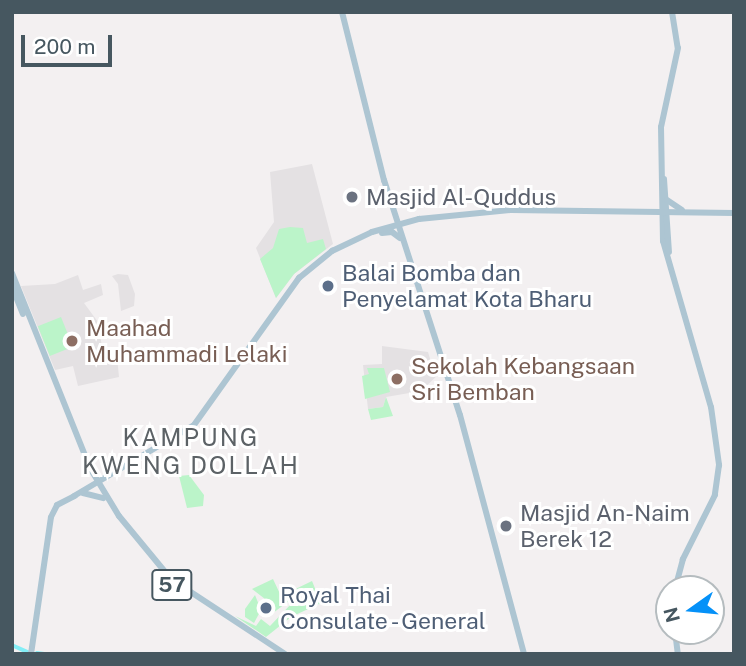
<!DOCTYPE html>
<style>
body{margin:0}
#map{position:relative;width:746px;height:666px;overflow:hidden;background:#f3f0f1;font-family:"Public Sans",sans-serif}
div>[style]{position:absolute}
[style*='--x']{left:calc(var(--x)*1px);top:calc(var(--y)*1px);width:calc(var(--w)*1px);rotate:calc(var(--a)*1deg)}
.education>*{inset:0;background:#e4e1e3}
.green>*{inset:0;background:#bbf4c9;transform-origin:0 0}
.canal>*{height:3.5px;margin:-1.75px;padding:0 1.75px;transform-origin:1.75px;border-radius:1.75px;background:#83eef6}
.major>*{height:6px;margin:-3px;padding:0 3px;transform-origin:3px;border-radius:3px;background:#adc5d2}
.dots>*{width:19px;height:19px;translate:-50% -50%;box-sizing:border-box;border:4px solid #fff;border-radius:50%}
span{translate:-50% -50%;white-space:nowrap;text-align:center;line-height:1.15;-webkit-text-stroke:6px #fff;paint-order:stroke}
.shield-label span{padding:2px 5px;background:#fff;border:2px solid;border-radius:5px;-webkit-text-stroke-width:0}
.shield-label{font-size:21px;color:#465760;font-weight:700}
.worship-label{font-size:23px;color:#5b616d}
.left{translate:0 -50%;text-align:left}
.service-label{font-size:23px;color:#4e5e75}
.education-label{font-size:23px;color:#785e54}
.neighbourhood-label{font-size:24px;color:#5c6266;letter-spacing:2px}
.frame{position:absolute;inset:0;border:14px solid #465760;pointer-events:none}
.north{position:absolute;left:655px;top:575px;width:70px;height:70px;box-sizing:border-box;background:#fff;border:2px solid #b5bcbf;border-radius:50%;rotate:255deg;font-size:19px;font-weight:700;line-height:28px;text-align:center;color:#465760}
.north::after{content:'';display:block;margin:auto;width:24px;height:32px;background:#0591f8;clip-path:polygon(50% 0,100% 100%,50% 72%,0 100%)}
.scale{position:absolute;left:21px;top:35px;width:91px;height:32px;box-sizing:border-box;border:4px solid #465760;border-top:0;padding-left:9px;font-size:21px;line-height:24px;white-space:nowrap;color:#465760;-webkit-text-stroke:5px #fff;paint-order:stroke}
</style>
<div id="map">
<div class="education">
<i style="clip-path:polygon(312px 164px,333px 244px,294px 274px,276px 298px,256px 248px,274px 222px,270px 172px)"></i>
<i style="clip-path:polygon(118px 274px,128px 275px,135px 294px,134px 306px,121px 311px,118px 284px,112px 276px)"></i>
<i style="clip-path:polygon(78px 275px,83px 290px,101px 284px,103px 295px,84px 303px,98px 322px,104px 359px,117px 356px,119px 377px,78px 386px,73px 366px,55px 370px,21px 286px,55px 284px)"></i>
<i style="clip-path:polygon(382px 346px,428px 352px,434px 372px,440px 373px,421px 391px,386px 397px,383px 407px,368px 409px,363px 365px,382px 364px)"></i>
</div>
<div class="green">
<i style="clip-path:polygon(290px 227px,303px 228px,307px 243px,323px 239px,326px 249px,294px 274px,276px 298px,260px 259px,273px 248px,279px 229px)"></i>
<i style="left:61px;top:317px;width:32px;height:25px;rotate:68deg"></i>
<i style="clip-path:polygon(367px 368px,384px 368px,390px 392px,365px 399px,362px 376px,369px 374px)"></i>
<i style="clip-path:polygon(386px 397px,393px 416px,371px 420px,368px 409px,383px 407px)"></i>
<i style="clip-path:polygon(189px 475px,204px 495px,203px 506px,187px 508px,179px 476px)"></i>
<i style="clip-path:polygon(273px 579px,281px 596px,312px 581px,321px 603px,291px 617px,266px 637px,235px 616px,256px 626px,261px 619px,270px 626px,292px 603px,310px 599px,301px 592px,269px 616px,264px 612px,265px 599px,252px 589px)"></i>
<i style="clip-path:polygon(255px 595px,261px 610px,254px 623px,245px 617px,245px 609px)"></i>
</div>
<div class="canal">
<i style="--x:12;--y:645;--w:17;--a:24"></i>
<i style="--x:37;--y:653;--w:7;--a:8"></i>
<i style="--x:55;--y:654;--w:26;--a:0"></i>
</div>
<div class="major">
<i style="--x:342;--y:12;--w:174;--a:76"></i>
<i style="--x:672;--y:12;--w:36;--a:81"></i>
<i style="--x:678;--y:48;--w:81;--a:102.1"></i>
<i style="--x:661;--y:127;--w:114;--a:89"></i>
<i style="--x:663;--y:241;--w:173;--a:73.9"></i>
<i style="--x:711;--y:407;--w:59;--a:82.1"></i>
<i style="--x:719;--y:465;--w:30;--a:98"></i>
<i style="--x:715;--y:495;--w:72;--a:116.6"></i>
<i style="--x:683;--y:559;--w:31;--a:105"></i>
<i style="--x:664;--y:179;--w:73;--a:86.1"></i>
<i style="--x:384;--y:180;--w:247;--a:72.1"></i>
<i style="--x:460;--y:415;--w:247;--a:75"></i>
<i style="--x:667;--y:200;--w:18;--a:34"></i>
<i style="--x:382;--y:233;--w:10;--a:-6"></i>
<i style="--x:392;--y:232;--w:10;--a:37"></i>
<i style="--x:12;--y:273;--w:210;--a:68.2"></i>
<i style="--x:90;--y:468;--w:56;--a:58.9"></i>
<i style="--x:119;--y:516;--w:82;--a:50.5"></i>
<i style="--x:171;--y:579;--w:136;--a:33.3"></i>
<i style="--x:12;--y:287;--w:29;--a:68"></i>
<i style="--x:83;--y:493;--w:21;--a:14"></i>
<i style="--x:74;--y:496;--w:139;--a:-30.6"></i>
<i style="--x:194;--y:425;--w:181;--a:-54.5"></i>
<i style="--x:299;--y:278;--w:43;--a:-39.3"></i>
<i style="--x:332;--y:251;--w:44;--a:-25.4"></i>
<i style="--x:372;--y:232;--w:49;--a:-15.5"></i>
<i style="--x:419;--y:219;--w:92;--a:-5.6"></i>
<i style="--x:511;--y:210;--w:223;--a:0.8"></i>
<i style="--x:675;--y:631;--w:23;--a:83"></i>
<i style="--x:31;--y:654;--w:138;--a:-81.7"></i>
<i style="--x:51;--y:517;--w:13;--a:-63"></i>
<i style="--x:57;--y:505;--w:20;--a:-27"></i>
</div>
<div class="dots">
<i style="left:352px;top:197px;background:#6b7280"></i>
<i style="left:328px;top:286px;background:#5c6f8a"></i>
<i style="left:72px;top:341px;background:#8d6e63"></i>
<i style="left:397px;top:379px;background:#8d6e63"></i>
<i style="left:506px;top:526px;background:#6b7280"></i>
<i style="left:266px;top:608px;background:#5c6f8a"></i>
</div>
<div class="shield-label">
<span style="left:172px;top:585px">57</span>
</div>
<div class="worship-label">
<span class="left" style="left:366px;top:197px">Masjid Al-Quddus</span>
<span class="left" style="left:520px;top:526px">Masjid An-Naim<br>Berek 12</span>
</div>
<div class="service-label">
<span class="left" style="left:342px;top:286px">Balai Bomba dan<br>Penyelamat Kota Bharu</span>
<span class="left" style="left:280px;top:608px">Royal Thai<br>Consulate - General</span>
</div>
<div class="education-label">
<span class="left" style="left:86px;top:341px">Maahad<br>Muhammadi Lelaki</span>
<span class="left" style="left:411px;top:379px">Sekolah Kebangsaan<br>Sri Bemban</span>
</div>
<div class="neighbourhood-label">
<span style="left:191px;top:452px">KAMPUNG<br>KWENG DOLLAH</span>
</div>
<div class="frame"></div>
<div class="north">N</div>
<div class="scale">200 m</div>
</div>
